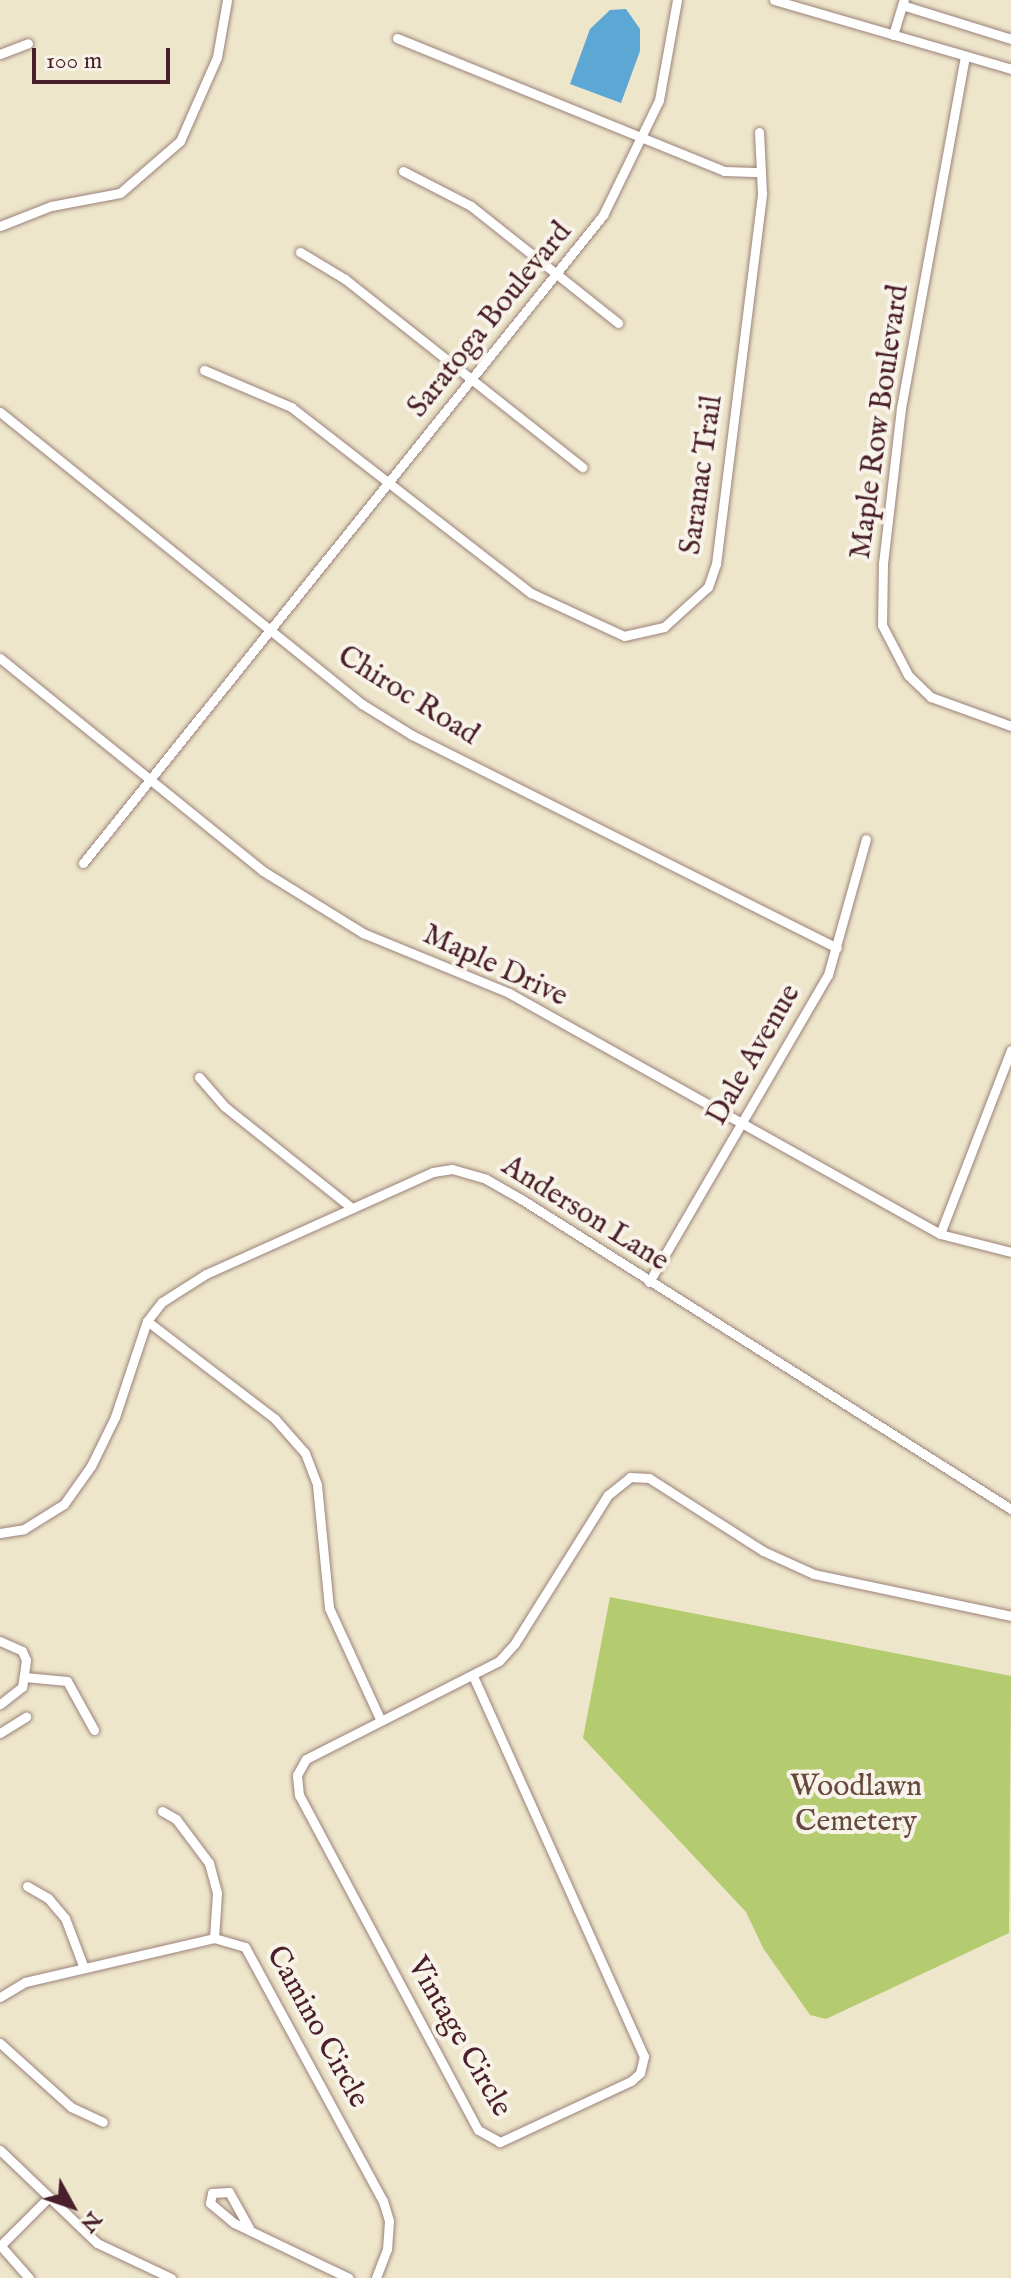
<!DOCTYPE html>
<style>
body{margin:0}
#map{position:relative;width:1011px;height:2278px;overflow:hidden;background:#eee6cb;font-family:"IM FELL English",serif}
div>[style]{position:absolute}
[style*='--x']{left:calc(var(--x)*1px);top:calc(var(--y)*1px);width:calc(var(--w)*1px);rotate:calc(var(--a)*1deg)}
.green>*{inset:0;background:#b5cb6f}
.water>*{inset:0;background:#5ca7d4}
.roads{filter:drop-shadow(0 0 2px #9c827b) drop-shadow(0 0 2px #9c827b)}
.minor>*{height:9px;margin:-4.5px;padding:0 4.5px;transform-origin:4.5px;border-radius:4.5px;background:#fff}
span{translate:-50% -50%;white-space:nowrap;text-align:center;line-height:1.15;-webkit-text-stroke:8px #f7f3e8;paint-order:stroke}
.street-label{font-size:30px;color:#4a1f2b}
.park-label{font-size:30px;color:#654a3c}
.north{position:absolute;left:32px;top:2166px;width:80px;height:80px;-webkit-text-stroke:6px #f7f3e8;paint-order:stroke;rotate:130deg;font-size:22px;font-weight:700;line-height:32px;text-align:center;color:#4a1f2b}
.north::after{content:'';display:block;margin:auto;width:28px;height:36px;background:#4a1f2b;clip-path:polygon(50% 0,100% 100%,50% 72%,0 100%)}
.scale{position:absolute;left:32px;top:48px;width:138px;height:36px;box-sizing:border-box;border:4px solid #4a1f2b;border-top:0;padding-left:10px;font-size:24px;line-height:28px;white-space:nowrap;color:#4a1f2b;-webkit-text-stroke:6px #f7f3e8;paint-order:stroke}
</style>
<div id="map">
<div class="green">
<i style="clip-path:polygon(610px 1597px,1011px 1676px,1009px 1933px,826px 2019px,810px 2015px,763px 1948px,746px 1912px,583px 1738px)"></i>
</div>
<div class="water">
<i style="clip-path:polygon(626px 9px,640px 29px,640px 51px,621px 103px,570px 84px,590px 29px,610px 10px)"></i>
</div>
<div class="roads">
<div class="minor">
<i style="--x:774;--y:0;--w:247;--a:16.2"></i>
<i style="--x:902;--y:5;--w:114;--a:17.3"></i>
<i style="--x:893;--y:35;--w:37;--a:-73"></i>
<i style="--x:397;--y:38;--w:353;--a:22.1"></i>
<i style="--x:724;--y:171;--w:37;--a:2"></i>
<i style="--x:0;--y:54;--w:30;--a:-21"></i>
<i style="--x:965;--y:56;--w:358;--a:100.3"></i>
<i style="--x:901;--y:408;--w:156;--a:96.6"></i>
<i style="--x:883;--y:563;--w:62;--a:90.9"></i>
<i style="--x:882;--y:625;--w:56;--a:62.5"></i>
<i style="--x:908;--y:675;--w:32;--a:44"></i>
<i style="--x:931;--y:697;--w:85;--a:19.9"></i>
<i style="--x:403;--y:171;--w:76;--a:27.2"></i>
<i style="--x:471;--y:206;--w:188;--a:38.5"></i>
<i style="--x:0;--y:226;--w:55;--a:-21.4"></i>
<i style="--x:51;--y:206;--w:70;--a:-10.7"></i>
<i style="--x:120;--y:193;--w:79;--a:-40.9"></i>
<i style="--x:180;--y:141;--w:92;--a:-66.2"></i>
<i style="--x:217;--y:57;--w:58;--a:-80"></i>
<i style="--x:300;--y:252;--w:52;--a:31"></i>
<i style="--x:345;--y:279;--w:303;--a:38.4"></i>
<i style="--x:204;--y:370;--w:95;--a:23"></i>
<i style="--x:291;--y:407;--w:304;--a:37.8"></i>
<i style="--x:531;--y:593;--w:102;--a:24.8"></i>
<i style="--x:624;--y:636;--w:41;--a:-12.7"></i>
<i style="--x:664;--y:627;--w:59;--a:-42.3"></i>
<i style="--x:708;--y:587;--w:24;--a:-71"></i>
<i style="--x:716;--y:564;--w:374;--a:-82.9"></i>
<i style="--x:762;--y:193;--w:61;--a:-92.8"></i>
<i style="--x:0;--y:412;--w:465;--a:38.9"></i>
<i style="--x:362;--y:704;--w:59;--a:31.8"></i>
<i style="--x:412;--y:735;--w:475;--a:26.6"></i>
<i style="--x:0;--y:658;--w:338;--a:39"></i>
<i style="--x:263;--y:871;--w:118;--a:31.8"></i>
<i style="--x:363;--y:933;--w:158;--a:22.3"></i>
<i style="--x:509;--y:993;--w:494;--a:29.2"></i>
<i style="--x:940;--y:1234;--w:73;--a:14.2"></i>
<i style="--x:83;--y:863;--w:831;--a:-51.25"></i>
<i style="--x:603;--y:215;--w:128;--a:-64"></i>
<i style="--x:659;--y:100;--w:102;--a:-79.8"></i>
<i style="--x:199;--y:1077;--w:38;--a:49"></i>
<i style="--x:224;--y:1106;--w:164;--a:38.6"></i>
<i style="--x:940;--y:1234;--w:197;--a:-68.9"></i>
<i style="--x:649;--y:1282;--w:355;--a:-59.8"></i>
<i style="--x:828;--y:975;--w:141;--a:-74.4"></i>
<i style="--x:147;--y:1321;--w:161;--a:37.4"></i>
<i style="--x:275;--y:1419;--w:45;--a:48.6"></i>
<i style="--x:305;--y:1453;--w:34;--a:69"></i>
<i style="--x:317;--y:1485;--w:124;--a:84.4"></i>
<i style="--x:329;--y:1608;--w:124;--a:65.3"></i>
<i style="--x:0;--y:1533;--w:24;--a:-9"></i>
<i style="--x:24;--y:1529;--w:47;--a:-32"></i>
<i style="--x:64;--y:1504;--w:47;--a:-54.6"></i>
<i style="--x:91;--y:1466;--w:55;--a:-63.9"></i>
<i style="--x:115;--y:1417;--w:101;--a:-71.6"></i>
<i style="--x:147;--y:1321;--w:24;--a:-52"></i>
<i style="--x:162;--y:1302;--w:52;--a:-32.5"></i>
<i style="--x:206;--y:1274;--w:249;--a:-24.2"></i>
<i style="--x:433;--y:1172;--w:19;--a:-9"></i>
<i style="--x:452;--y:1169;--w:35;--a:16"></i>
<i style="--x:486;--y:1179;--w:40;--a:29.7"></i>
<i style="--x:521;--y:1199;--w:580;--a:32.32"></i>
<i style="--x:0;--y:1641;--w:24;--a:24"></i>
<i style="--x:22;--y:1651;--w:10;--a:66"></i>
<i style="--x:26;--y:1660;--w:27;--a:98"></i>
<i style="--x:22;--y:1687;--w:28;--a:142"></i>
<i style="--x:473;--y:1676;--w:417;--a:65.8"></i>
<i style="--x:644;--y:2056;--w:17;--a:103"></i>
<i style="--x:640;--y:2073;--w:12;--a:138"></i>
<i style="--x:631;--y:2081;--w:145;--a:155"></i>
<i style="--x:500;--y:2142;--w:25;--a:-151"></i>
<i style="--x:478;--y:2130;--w:380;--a:-118.1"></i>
<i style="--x:299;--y:1795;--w:20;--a:-96"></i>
<i style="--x:297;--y:1775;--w:18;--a:-61"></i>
<i style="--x:306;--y:1759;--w:216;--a:-26.9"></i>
<i style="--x:499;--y:1661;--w:24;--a:-48"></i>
<i style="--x:515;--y:1643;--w:175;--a:-57.9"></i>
<i style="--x:608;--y:1495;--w:28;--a:-39"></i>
<i style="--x:630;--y:1477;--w:19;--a:3"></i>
<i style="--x:649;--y:1478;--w:135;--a:32.6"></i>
<i style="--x:763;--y:1551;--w:56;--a:24.3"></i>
<i style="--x:814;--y:1574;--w:201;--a:12"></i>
<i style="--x:25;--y:1677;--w:42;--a:5.4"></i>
<i style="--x:67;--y:1681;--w:56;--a:61.1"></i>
<i style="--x:0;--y:1733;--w:31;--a:-32"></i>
<i style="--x:162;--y:1811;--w:16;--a:30"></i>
<i style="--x:176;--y:1819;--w:55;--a:53.1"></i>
<i style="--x:209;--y:1863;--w:31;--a:75"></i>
<i style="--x:217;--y:1893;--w:45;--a:93.8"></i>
<i style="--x:27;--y:1886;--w:24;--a:30"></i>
<i style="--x:48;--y:1898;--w:26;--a:50"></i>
<i style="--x:65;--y:1918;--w:53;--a:69.2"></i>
<i style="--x:0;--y:1997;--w:29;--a:-31"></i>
<i style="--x:25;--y:1982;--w:194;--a:-13.1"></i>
<i style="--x:214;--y:1938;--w:32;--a:16"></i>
<i style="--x:245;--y:1947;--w:289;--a:61.5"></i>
<i style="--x:383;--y:2201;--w:21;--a:73"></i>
<i style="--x:389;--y:2221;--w:28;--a:94"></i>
<i style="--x:387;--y:2249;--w:31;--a:111"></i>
<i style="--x:0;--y:2043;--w:96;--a:42"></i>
<i style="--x:71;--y:2107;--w:35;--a:25"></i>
<i style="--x:0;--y:2150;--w:134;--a:43.8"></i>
<i style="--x:97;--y:2243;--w:82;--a:25.3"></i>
<i style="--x:249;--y:2228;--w:41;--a:-119.1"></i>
<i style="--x:229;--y:2192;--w:17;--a:177"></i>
<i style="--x:212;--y:2193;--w:10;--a:101"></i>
<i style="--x:210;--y:2203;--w:31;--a:40"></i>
<i style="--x:234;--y:2223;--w:127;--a:25.6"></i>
<i style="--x:0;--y:2245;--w:44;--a:48.7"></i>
<i style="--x:1;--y:2245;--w:68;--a:-45"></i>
</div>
</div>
<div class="street-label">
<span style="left:490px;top:320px;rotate:-51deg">Saratoga Boulevard</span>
<span style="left:880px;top:422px;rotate:-82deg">Maple Row Boulevard</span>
<span style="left:702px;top:475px;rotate:-82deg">Saranac Trail</span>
<span style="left:408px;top:696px;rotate:32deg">Chiroc Road</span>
<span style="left:495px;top:966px;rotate:25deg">Maple Drive</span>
<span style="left:754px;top:1055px;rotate:-60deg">Dale Avenue</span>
<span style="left:585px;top:1214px;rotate:32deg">Anderson Lane</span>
<span style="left:317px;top:2027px;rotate:61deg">Camino Circle</span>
<span style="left:459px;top:2037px;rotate:60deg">Vintage Circle</span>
</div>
<div class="park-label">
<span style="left:856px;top:1804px">Woodlawn<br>Cemetery</span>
</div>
<div class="north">N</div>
<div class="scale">100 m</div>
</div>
